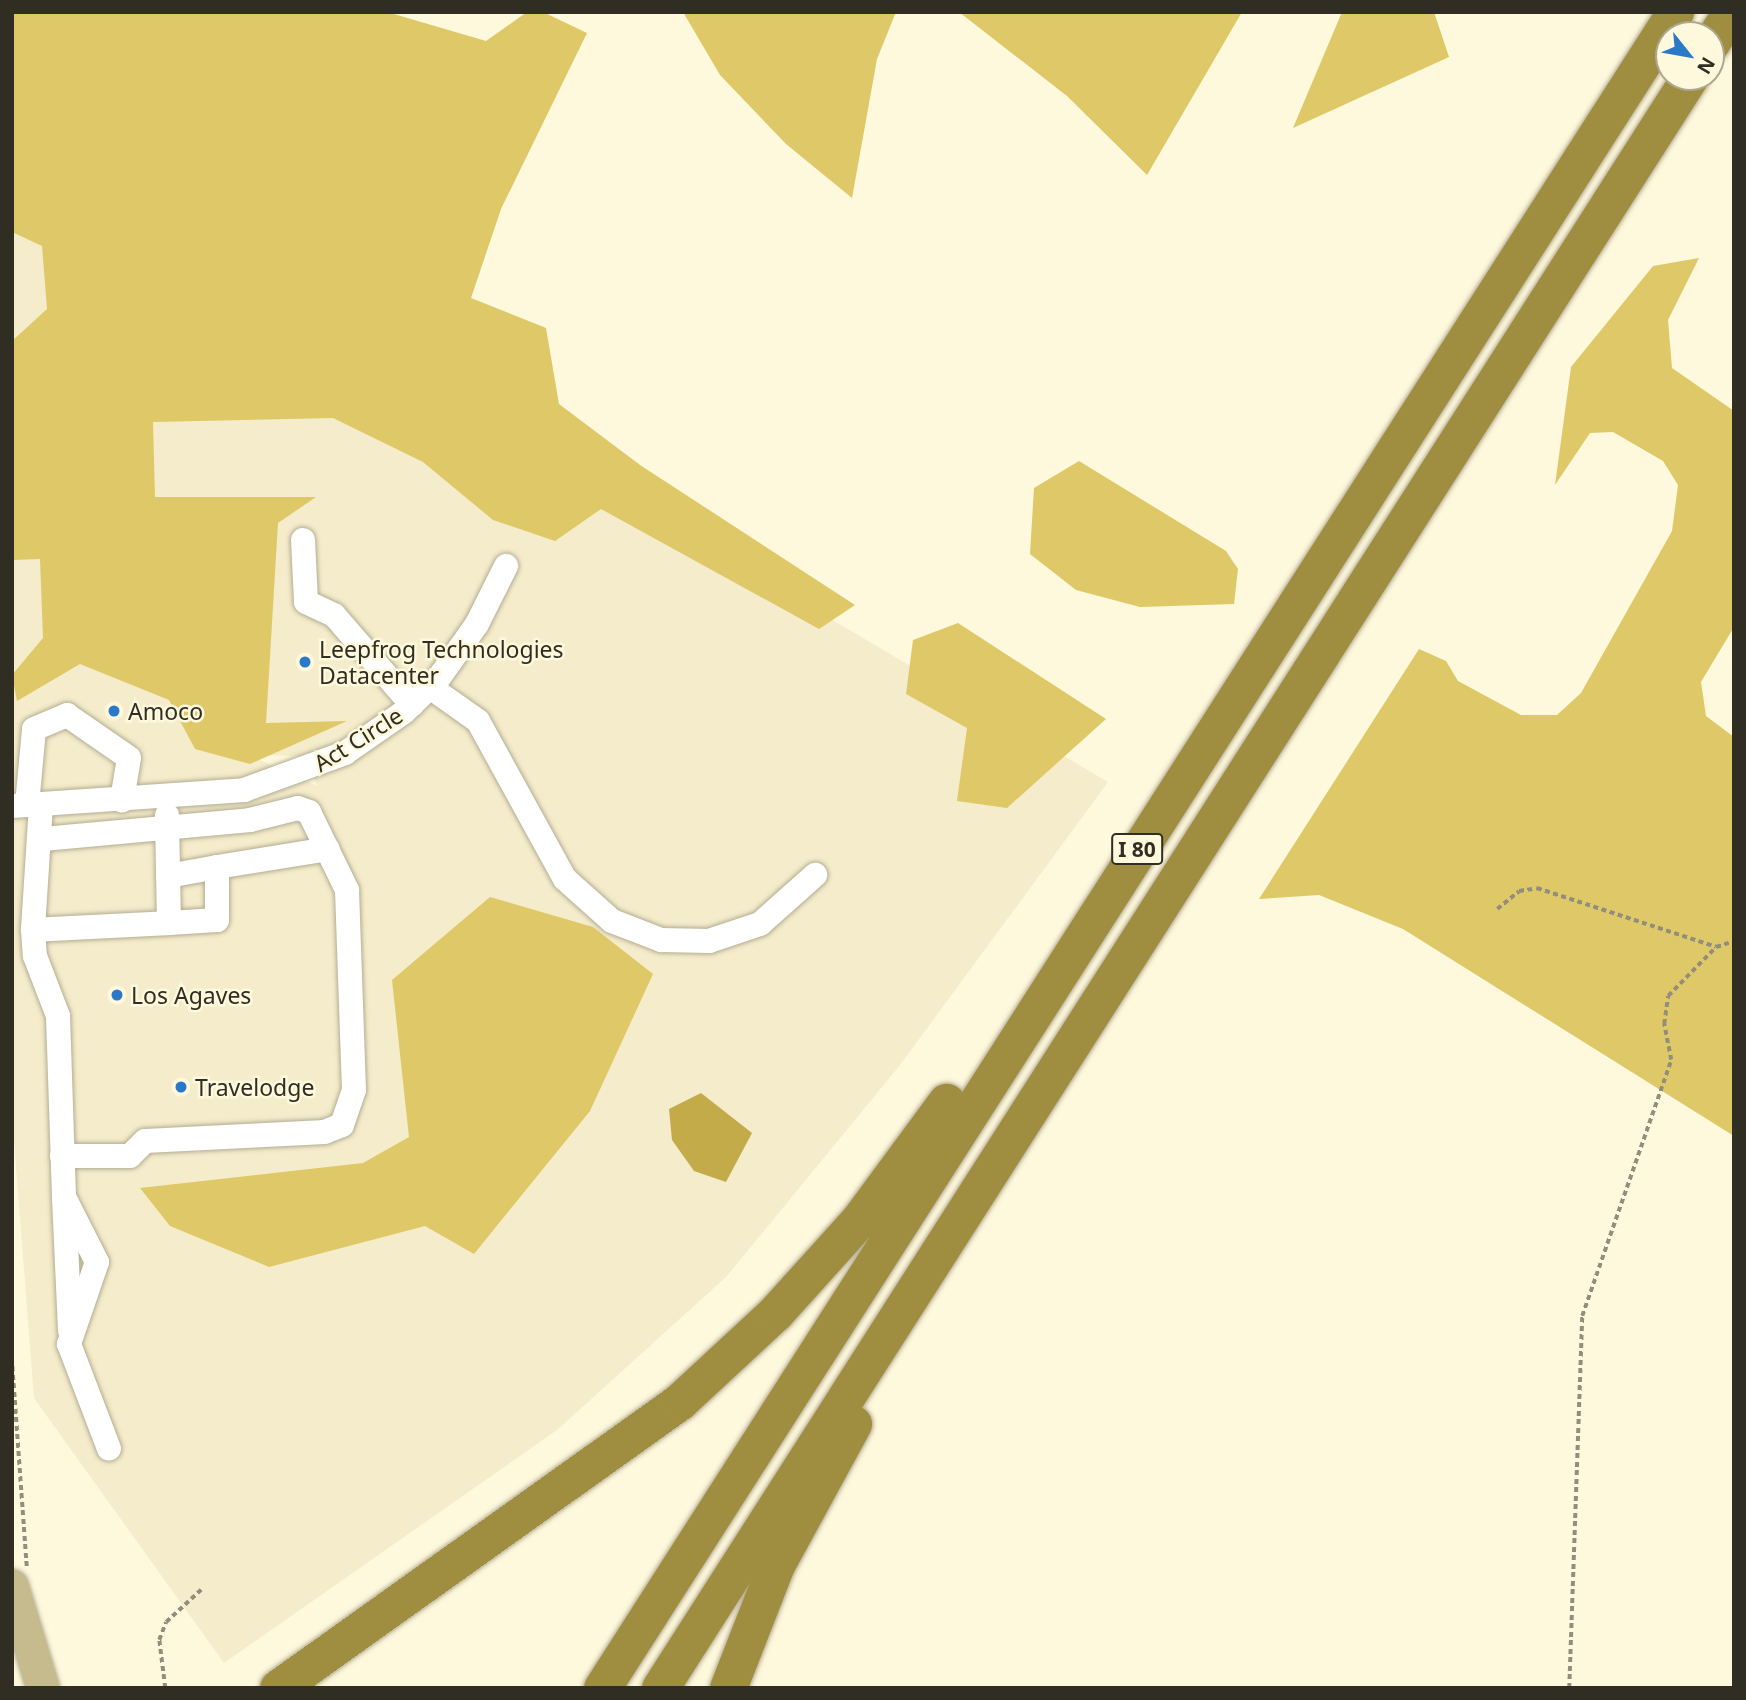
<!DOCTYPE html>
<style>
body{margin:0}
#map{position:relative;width:1746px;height:1700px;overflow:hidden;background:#fef8dc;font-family:"Noto Sans",sans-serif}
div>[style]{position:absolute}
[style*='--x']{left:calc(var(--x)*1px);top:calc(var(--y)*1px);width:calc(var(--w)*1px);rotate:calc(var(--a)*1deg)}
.built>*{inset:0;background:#f4ecca}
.forest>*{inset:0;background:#dfc867}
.water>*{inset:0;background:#c2ab48}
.path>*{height:3.5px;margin-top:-1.75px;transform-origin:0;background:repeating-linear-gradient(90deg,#928e7b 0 5px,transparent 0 8.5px)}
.roads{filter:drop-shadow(0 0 2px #b3ad93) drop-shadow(0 0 2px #b3ad93)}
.minor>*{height:24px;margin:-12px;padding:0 12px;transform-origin:12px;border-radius:12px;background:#fff}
.major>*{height:32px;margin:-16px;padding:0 16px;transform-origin:16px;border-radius:16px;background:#c6bb8c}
.highway>*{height:37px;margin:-18.5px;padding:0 18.5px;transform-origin:18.5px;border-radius:18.5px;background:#a08e40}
.dots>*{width:19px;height:19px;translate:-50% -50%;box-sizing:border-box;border:4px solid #fef8dc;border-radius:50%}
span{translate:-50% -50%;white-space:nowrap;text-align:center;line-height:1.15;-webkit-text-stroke:5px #fef8dc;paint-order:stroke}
.shield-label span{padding:2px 5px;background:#fef8dc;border:2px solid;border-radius:5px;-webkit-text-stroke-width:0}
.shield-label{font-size:21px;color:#302e23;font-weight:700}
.poi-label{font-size:23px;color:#302e23}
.left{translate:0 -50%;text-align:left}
.street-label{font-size:23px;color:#302e23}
.frame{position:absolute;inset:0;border:14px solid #302e23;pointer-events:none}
.north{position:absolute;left:1655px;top:21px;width:70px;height:70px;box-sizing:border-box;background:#fef8dc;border:2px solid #aca792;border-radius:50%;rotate:121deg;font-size:19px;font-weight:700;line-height:28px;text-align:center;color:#302e23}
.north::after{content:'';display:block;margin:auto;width:24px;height:32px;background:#2a79c8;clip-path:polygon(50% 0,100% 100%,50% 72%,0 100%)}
</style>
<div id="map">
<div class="built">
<i style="clip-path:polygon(evenodd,12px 138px,1108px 782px,900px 1065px,726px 1277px,557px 1430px,224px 1663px,34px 1398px,12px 1115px,12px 138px,249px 755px,306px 756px,317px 786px,249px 755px)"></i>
</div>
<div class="forest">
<i style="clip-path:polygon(12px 12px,387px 12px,486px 41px,527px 12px,543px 12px,587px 33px,501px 209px,471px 298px,546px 328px,559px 404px,640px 465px,855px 605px,819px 629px,601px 509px,555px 541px,493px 520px,423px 462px,333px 418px,153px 422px,155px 497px,316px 497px,278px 523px,266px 723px,347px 721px,250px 764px,195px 749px,169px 700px,80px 664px,17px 701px,12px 675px,43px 638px,40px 559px,12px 560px,12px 341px,47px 309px,42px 246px,12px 232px)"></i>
<i style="clip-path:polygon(683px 12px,896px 12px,877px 59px,852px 198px,786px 144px,720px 75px)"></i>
<i style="clip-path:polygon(959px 12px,1242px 12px,1147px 175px,1067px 96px)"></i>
<i style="clip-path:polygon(1342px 12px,1434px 12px,1449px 57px,1293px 128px)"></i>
<i style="clip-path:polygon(1699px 258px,1668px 320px,1672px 368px,1734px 411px,1734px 627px,1701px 682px,1706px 716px,1734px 737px,1734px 1136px,1403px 929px,1319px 895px,1259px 899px,1419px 649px,1446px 661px,1458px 681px,1521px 715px,1557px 715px,1581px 693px,1672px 531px,1678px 485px,1663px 461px,1613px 432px,1590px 433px,1555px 485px,1571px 367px,1653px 266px)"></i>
<i style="clip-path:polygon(1079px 461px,1226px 551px,1238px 569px,1234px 604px,1140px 607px,1076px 590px,1030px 554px,1034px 488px)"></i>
<i style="clip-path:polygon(958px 623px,1106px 719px,1007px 808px,957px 801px,967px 728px,906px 694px,913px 640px)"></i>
<i style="clip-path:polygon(490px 897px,593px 927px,653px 974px,590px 1111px,474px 1254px,425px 1226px,269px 1267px,170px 1226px,140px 1188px,363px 1163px,409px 1137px,392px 980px)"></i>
</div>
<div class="water">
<i style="clip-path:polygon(701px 1093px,752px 1133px,726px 1182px,694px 1171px,672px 1140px,669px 1109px)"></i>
</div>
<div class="path">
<i style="--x:1497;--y:909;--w:28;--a:-39"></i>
<i style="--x:1519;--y:891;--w:18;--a:-9"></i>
<i style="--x:1537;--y:888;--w:188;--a:18.2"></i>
<i style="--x:1716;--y:947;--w:19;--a:-18"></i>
<i style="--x:12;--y:1358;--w:212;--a:85.9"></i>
<i style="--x:165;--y:1688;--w:48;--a:-97.1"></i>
<i style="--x:159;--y:1640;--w:19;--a:-69"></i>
<i style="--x:166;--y:1622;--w:50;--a:-42.6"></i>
<i style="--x:1569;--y:1688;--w:372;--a:-88"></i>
<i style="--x:1582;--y:1316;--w:271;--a:-70.8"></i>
<i style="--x:1671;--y:1060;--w:37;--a:-101"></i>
<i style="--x:1664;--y:1024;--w:28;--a:-82"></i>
<i style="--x:1668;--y:996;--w:69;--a:-45.6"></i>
</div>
<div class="roads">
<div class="minor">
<i style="--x:303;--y:540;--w:62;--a:87.2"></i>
<i style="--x:306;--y:602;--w:31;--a:25"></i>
<i style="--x:334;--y:615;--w:119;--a:49.1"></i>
<i style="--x:430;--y:687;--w:59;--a:35.3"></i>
<i style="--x:478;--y:721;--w:180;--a:61.2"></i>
<i style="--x:565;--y:879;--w:63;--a:41.8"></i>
<i style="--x:612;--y:921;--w:53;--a:21.2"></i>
<i style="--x:661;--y:940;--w:48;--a:1.2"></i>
<i style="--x:709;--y:941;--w:54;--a:-18.4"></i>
<i style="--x:760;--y:924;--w:74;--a:-41.7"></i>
<i style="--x:27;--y:805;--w:76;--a:-84.7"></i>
<i style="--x:34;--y:729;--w:36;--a:-23"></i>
<i style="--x:67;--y:715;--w:75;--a:34.7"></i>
<i style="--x:129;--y:758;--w:43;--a:99.5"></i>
<i style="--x:41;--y:805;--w:125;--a:93.7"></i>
<i style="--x:33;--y:930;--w:26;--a:86"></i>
<i style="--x:35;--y:956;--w:64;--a:69"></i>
<i style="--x:58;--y:1016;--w:181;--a:88.1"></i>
<i style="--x:64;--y:1197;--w:73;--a:63.1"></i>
<i style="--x:97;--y:1262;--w:87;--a:108.9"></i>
<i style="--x:69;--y:1344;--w:112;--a:69.1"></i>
<i style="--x:12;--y:806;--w:233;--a:-3.9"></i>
<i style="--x:244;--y:790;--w:108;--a:-20.1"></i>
<i style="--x:345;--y:753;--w:72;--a:-34.8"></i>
<i style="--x:404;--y:712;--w:47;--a:-44.1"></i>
<i style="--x:438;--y:679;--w:67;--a:-54.7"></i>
<i style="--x:477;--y:624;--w:65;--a:-63.4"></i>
<i style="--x:43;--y:839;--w:208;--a:-5.2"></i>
<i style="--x:250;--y:820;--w:49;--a:-14"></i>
<i style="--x:298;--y:808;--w:12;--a:20"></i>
<i style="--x:309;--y:812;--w:87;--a:64"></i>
<i style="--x:347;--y:890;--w:200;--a:88"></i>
<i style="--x:354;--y:1090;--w:37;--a:109"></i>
<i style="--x:342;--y:1125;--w:18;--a:158"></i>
<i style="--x:325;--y:1132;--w:180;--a:177.1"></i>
<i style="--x:145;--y:1141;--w:21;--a:135"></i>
<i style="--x:130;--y:1156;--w:68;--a:180"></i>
<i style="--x:217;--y:867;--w:112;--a:-9.2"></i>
<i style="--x:168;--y:876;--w:50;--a:-10.4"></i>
<i style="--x:217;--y:867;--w:53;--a:90"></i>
<i style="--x:217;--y:920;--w:48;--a:176.4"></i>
<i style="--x:33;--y:930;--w:136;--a:-2.9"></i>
<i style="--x:169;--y:923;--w:108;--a:-91.1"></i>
<i style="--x:64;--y:1198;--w:133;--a:87.4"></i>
</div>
<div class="major">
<i style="--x:12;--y:1586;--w:107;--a:73.1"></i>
</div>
<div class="highway">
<i style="--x:1711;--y:43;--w:37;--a:-57"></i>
<i style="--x:278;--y:1688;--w:494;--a:-35.5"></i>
<i style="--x:680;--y:1401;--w:129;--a:-42.8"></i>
<i style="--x:775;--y:1313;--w:125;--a:-47.9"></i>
<i style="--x:859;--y:1220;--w:147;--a:-53.6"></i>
<i style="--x:602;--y:1688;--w:1990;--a:-57.37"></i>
<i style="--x:660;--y:1688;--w:1912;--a:-57.41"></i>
<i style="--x:728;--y:1688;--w:132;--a:-68.7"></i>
<i style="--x:776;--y:1565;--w:161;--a:-61.4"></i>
</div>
</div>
<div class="dots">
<i style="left:305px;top:662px;background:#2a79c8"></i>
<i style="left:114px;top:711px;background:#2a79c8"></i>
<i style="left:117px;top:995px;background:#2a79c8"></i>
<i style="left:181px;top:1087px;background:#2a79c8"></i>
</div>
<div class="shield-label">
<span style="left:1137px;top:849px">I 80</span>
</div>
<div class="poi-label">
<span class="left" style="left:319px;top:662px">Leepfrog Technologies<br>Datacenter</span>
<span class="left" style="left:128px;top:711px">Amoco</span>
<span class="left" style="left:131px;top:995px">Los Agaves</span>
<span class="left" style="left:195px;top:1087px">Travelodge</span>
</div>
<div class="street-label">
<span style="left:358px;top:739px;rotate:-32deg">Act Circle</span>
</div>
<div class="frame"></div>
<div class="north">N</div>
</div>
